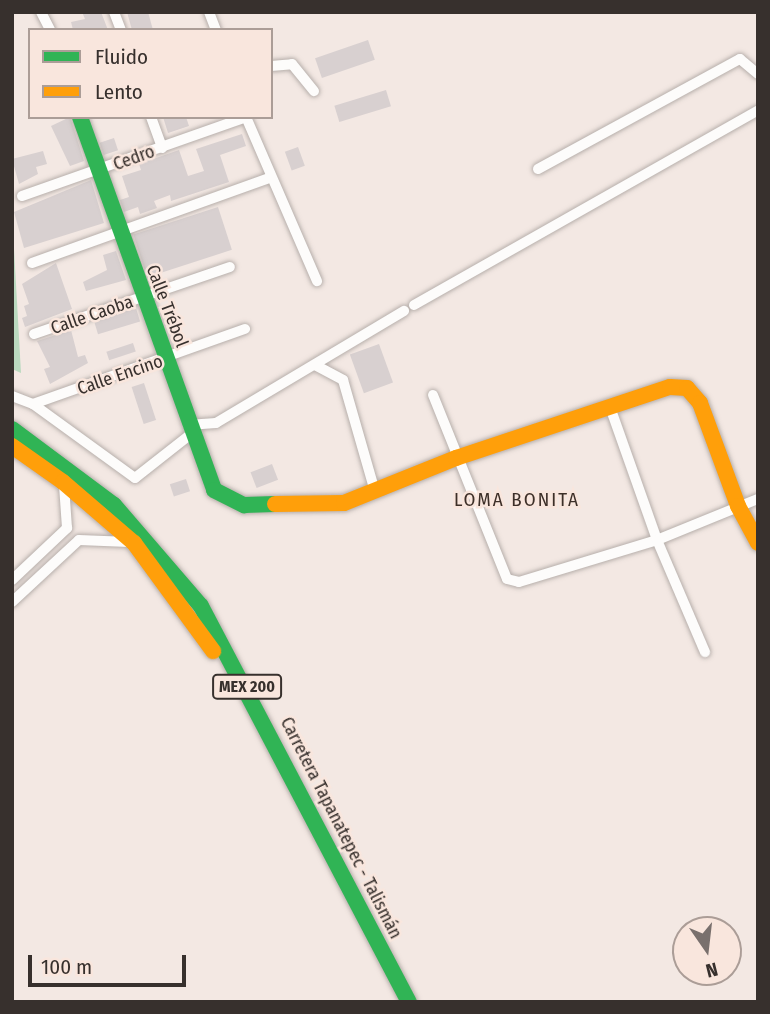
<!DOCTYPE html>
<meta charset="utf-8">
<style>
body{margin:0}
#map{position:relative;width:770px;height:1014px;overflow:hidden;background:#f3e8e3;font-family:"Fira Sans Condensed",sans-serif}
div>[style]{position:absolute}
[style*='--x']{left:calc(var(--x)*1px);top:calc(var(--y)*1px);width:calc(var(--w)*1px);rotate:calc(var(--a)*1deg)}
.green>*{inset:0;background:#bad9bf}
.building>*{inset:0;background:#d8d0d0;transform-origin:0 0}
.roads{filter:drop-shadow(0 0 2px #b7afab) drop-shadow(0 0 2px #b7afab)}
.street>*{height:10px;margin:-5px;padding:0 5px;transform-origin:5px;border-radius:5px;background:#fdfcfb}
.fast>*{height:16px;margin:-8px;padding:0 8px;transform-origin:8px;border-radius:8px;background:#30b455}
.slow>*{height:16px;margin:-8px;padding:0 8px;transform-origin:8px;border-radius:8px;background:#ff9f0a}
span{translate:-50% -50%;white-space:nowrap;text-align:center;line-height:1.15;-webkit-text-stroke:5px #f9e6dd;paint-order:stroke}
.shield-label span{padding:2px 5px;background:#f9e6dd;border:2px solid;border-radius:5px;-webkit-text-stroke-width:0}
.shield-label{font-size:16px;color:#37302d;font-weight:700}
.street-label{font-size:18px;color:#37302d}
.neighbourhood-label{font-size:19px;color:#3d2f28;letter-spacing:2px}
.frame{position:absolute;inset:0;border:14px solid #37302d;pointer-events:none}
.legend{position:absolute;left:28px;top:28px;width:245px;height:91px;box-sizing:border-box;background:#f9e6dd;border:2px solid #ab9d97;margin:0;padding:9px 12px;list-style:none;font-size:21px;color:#37302d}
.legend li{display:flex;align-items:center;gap:14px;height:35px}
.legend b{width:35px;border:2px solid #ab9d97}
.north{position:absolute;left:672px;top:916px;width:70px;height:70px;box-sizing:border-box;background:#f9e6dd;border:2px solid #ab9d97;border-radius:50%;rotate:166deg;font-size:19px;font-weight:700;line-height:28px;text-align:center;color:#37302d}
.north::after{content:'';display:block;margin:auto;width:24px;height:32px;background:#79706d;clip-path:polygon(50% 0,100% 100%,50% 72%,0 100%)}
.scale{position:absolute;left:28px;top:955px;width:158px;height:32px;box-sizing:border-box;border:4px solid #37302d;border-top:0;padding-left:9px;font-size:21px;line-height:24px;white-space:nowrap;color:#37302d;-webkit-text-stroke:5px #f9e6dd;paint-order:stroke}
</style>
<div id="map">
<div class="green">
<i style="clip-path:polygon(12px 213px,21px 373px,12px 369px)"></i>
</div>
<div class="building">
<i style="clip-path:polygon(82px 12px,101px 12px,108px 30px,73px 30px,71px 22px,85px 19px)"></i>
<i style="clip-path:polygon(127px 12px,148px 12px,153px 30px,132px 30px)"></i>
<i style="left:368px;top:40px;width:21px;height:56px;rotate:71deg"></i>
<i style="left:386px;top:90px;width:17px;height:54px;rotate:73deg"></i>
<i style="clip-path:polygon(70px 117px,84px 161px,70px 166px,51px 126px)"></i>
<i style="clip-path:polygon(163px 117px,186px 117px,189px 126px,168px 133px)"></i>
<i style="clip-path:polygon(242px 134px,246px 146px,220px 155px,229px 182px,171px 201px,170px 195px,154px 201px,157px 208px,140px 214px,138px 207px,124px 212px,120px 200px,129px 197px,122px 176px,141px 170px,139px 164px,179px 150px,188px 176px,204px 171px,196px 149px)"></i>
<i style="left:114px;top:138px;width:13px;height:15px;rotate:72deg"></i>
<i style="left:298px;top:147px;width:20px;height:14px;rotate:70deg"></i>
<i style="clip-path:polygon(43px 151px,47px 164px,36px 167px,38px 174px,19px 184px,12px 159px)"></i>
<i style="clip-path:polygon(91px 180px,104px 223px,24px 248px,14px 212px)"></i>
<i style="left:218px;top:207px;width:45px;height:89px;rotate:72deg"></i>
<i style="clip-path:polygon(116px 251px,126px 280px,86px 291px,83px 282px,107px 270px,103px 255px)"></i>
<i style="clip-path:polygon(56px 263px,72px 309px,25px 327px,22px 318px,27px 316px,24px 306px,29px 304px,22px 284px)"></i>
<i style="left:136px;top:308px;width:14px;height:44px;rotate:73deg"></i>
<i style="clip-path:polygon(71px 330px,78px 357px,85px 355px,88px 363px,50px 384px,44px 369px,50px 367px,37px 341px)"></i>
<i style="left:133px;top:343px;width:9px;height:28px;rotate:72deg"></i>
<i style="left:379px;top:344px;width:41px;height:31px;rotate:70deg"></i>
<i style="left:144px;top:383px;width:39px;height:13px;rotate:72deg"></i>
<i style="left:272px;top:464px;width:17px;height:23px;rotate:69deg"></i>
<i style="left:186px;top:479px;width:13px;height:17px;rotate:72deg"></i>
</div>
<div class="roads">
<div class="street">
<i style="--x:41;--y:12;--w:20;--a:63"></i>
<i style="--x:114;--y:12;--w:19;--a:69"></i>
<i style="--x:209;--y:12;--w:19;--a:69"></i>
<i style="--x:271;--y:66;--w:21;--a:-5"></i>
<i style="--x:292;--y:64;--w:35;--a:51"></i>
<i style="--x:151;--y:117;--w:33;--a:70"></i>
<i style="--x:246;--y:117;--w:179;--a:66.6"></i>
<i style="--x:538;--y:169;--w:230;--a:-28.6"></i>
<i style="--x:740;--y:59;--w:23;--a:40"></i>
<i style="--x:22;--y:196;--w:238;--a:-19.4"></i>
<i style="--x:32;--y:263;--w:252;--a:-19.7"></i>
<i style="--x:414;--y:305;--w:395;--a:-29.5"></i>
<i style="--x:34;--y:334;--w:207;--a:-18.9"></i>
<i style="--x:315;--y:365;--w:32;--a:28"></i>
<i style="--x:343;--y:380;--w:112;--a:74"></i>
<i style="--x:433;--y:395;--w:198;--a:68.1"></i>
<i style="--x:507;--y:579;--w:12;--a:14"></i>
<i style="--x:519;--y:582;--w:144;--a:-16.9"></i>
<i style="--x:657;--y:540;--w:109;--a:-22.1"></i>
<i style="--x:12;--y:396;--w:22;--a:21"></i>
<i style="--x:33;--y:404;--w:126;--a:36"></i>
<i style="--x:135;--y:478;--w:71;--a:-38.2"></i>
<i style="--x:33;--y:404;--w:225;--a:-19.5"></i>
<i style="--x:610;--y:407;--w:141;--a:70.5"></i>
<i style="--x:657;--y:540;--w:122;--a:66.8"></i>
<i style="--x:188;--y:425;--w:28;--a:-4"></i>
<i style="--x:216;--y:423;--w:219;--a:-30.8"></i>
<i style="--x:12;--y:580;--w:76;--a:-43.4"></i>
<i style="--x:67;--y:528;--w:43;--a:-94"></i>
<i style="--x:12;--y:602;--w:91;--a:-42.8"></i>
<i style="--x:79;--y:540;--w:50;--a:2.3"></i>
</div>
<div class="fast">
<i style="--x:80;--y:117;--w:396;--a:70.2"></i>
<i style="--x:214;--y:490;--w:34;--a:27"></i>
<i style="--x:244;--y:505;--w:31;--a:-2"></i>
<i style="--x:12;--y:429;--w:127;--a:36.7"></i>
<i style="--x:114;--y:505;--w:133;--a:49.3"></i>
<i style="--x:201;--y:606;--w:447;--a:62.3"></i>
</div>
<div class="slow">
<i style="--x:12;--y:446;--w:62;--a:35.2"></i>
<i style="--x:63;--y:482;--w:94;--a:40.7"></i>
<i style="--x:134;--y:543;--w:134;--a:53.8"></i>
<i style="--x:275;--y:504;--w:69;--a:-0.8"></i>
<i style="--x:344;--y:503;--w:121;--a:-21.9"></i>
<i style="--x:456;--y:458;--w:225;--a:-18.4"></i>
<i style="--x:670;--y:387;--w:17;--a:3"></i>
<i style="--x:687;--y:388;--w:20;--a:49"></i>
<i style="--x:700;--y:403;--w:110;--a:69.7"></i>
<i style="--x:738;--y:506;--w:42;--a:61.6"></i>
</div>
</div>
<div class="shield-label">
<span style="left:247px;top:687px">MEX 200</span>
</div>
<div class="street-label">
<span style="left:134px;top:158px;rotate:-20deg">Cedro</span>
<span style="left:167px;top:306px;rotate:69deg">Calle Trébol</span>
<span style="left:92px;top:315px;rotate:-19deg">Calle Caoba</span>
<span style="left:120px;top:375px;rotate:-19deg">Calle Encino</span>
<span style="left:341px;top:828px;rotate:63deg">Carretera Tapanatepec - Talismán</span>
</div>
<div class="neighbourhood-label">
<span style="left:517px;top:500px">LOMA BONITA</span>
</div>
<div class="frame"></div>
<ul class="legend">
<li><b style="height:9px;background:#30b455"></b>Fluido</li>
<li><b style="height:9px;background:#ff9f0a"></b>Lento</li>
</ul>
<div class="north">N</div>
<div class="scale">100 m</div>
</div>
